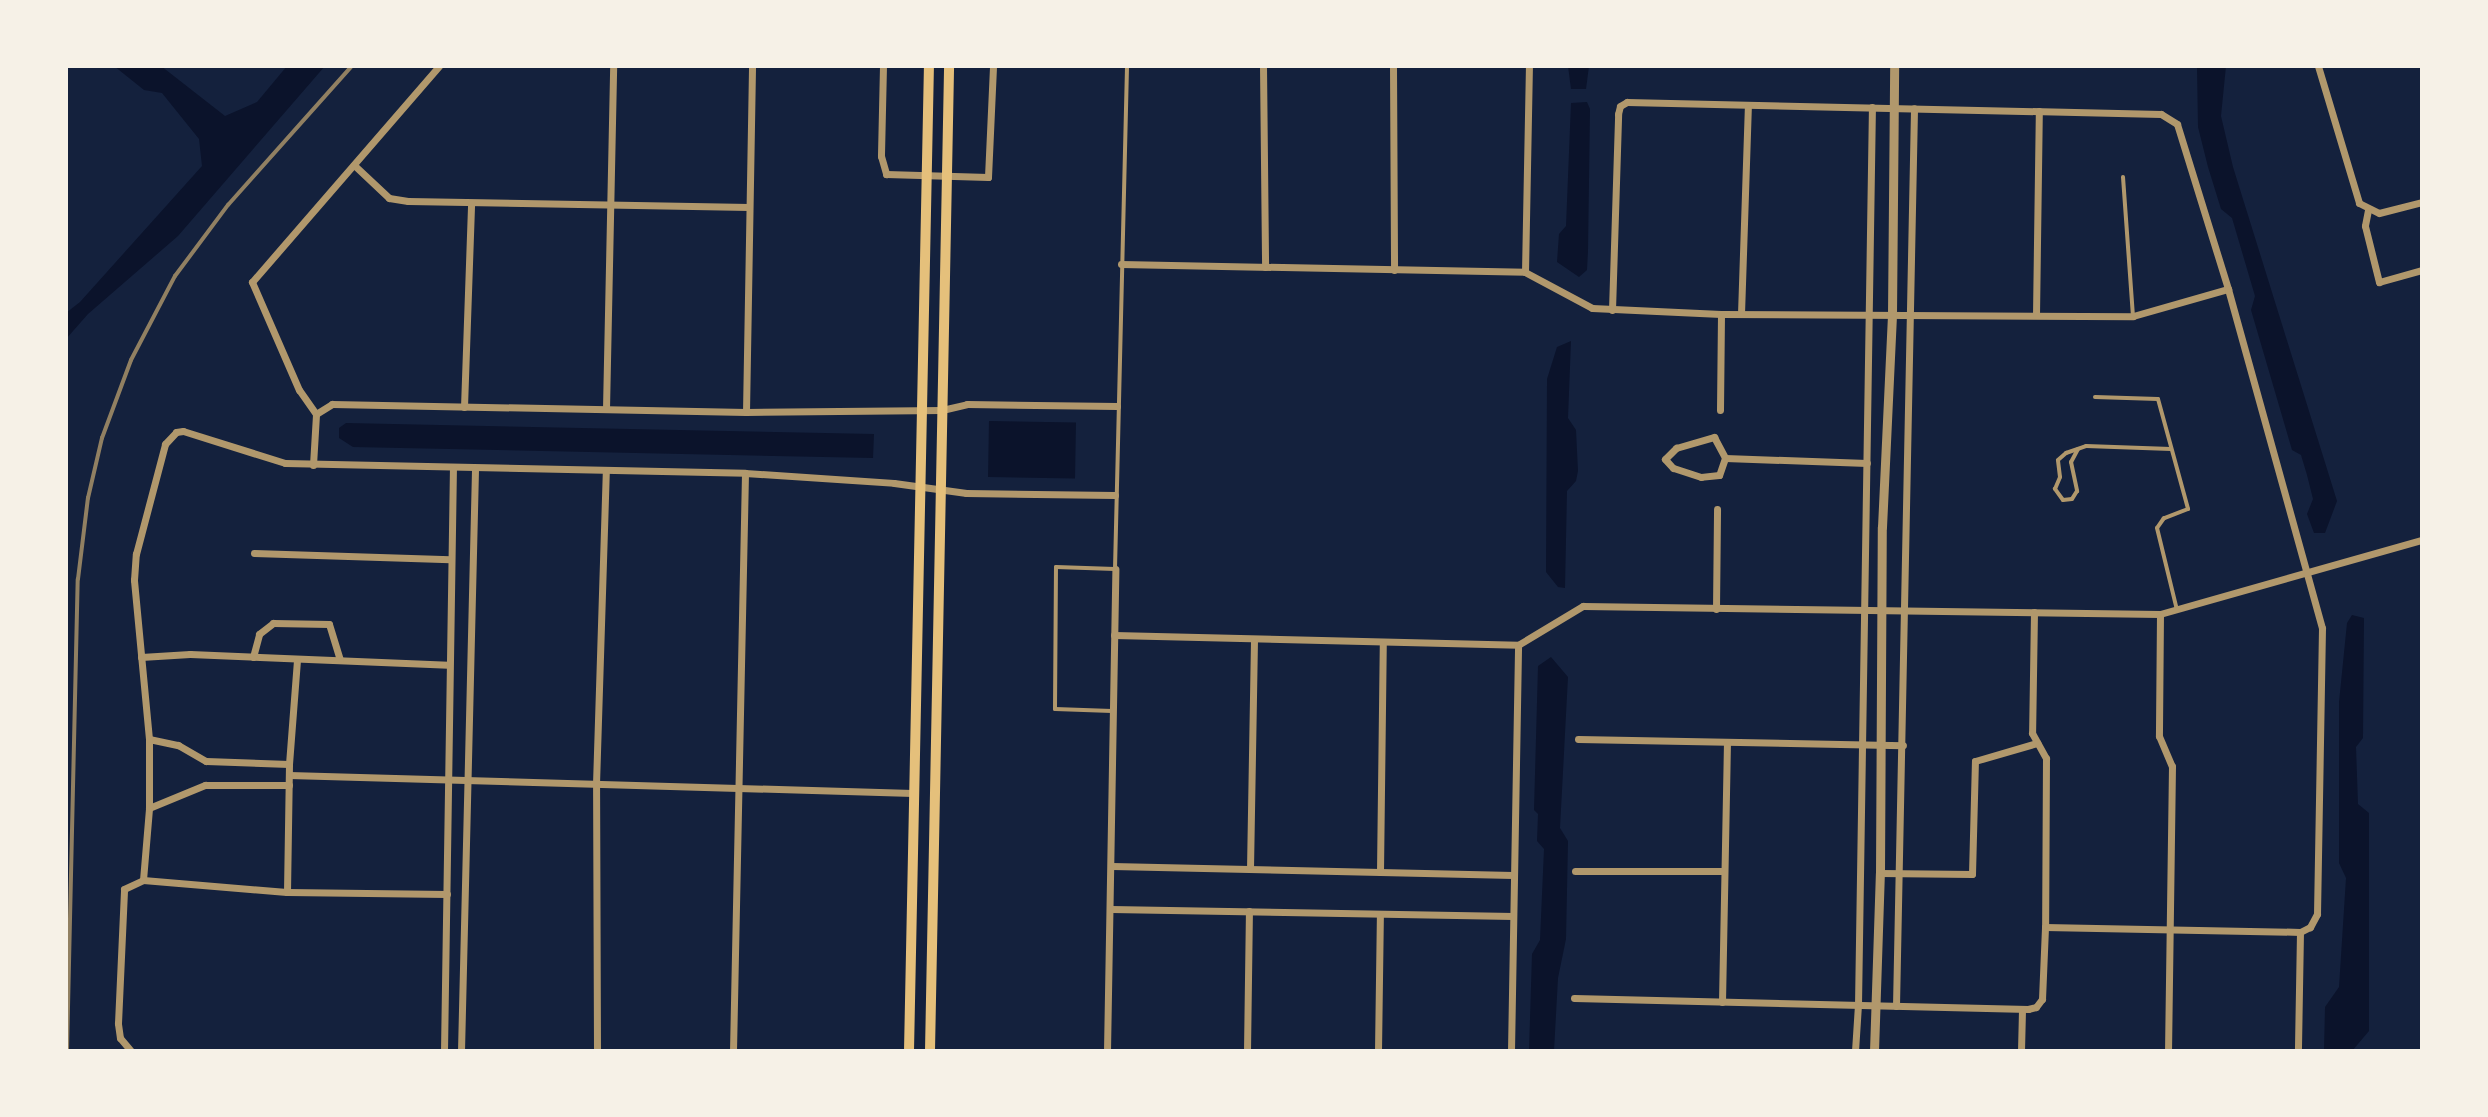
<!DOCTYPE html>
<style>
body{margin:0}
#map{position:relative;width:2488px;height:1117px;overflow:hidden;background:#14213d;font-family:Raleway,sans-serif}
div>[style]{position:absolute}
[style*='--x']{left:calc(var(--x)*1px);top:calc(var(--y)*1px);width:calc(var(--w)*1px);rotate:calc(var(--a)*1deg)}
.water>*{inset:0;background:#0b132b;transform-origin:0 0}
.service>*{height:4px;margin:-2px;padding:0 2px;transform-origin:2px;border-radius:2px;background:#b1986c}
.minor>*{height:7px;margin:-3.5px;padding:0 3.5px;transform-origin:3.5px;border-radius:3.5px;background:#b1986c}
.tertiary>*{height:9px;margin:-4.5px;padding:0 4.5px;transform-origin:4.5px;border-radius:4.5px;background:#b1986c}
.secondary>*{height:10px;margin:-5px;padding:0 5px;transform-origin:5px;border-radius:5px;background:#e5c07b}
.rail>*{height:4px;margin:-2px;padding:0 2px;transform-origin:2px;border-radius:2px;background:#918062}
span{translate:-50% -50%;white-space:nowrap;text-align:center;line-height:1.15;-webkit-text-stroke:6px #f6f1e7;paint-order:stroke}
.frame{position:absolute;inset:0;border:68px solid #f6f1e7;pointer-events:none}
</style>
<div id="map">
<div class="water">
<i style="clip-path:polygon(114px 66px,161px 66px,225px 116px,257px 102px,287px 66px,325px 66px,178px 236px,88px 314px,66px 339px,66px 313px,80px 302px,202px 166px,199px 139px,162px 93px,144px 90px)"></i>
<i style="clip-path:polygon(1568px 66px,1589px 66px,1586px 89px,1571px 89px)"></i>
<i style="clip-path:polygon(2197px 66px,2226px 66px,2221px 116px,2233px 167px,2337px 501px,2325px 533px,2314px 533px,2307px 514px,2313px 499px,2307px 475px,2301px 455px,2292px 450px,2251px 310px,2255px 296px,2232px 218px,2221px 209px,2208px 167px,2198px 127px)"></i>
<i style="clip-path:polygon(1587px 102px,1590px 109px,1588px 251px,1587px 270px,1579px 277px,1557px 262px,1559px 234px,1566px 226px,1571px 103px)"></i>
<i style="clip-path:polygon(1571px 341px,1568px 418px,1576px 430px,1578px 471px,1576px 481px,1567px 491px,1565px 588px,1558px 587px,1546px 572px,1547px 379px,1557px 347px)"></i>
<i style="left:989px;top:421px;width:87px;height:56px;rotate:1deg"></i>
<i style="clip-path:polygon(346px 423px,874px 434px,873px 458px,353px 447px,339px 438px,339px 428px)"></i>
<i style="clip-path:polygon(2352px 615px,2364px 618px,2363px 738px,2356px 747px,2358px 804px,2369px 813px,2369px 1031px,2352px 1051px,2324px 1051px,2325px 1007px,2339px 987px,2346px 878px,2339px 863px,2339px 702px,2347px 623px)"></i>
<i style="clip-path:polygon(1551px 657px,1568px 677px,1560px 828px,1568px 841px,1566px 939px,1558px 978px,1554px 1051px,1529px 1051px,1532px 954px,1540px 940px,1544px 849px,1537px 841px,1538px 814px,1534px 810px,1538px 666px)"></i>
</div>
<div class="service">
<i style="--x:2123;--y:177;--w:139;--a:85.9"></i>
<i style="--x:2095;--y:397;--w:63;--a:1.8"></i>
<i style="--x:2158;--y:399;--w:114;--a:74.7"></i>
<i style="--x:2188;--y:509;--w:26;--a:159"></i>
<i style="--x:2164;--y:518;--w:12;--a:125"></i>
<i style="--x:2157;--y:528;--w:84;--a:76.3"></i>
<i style="--x:2078;--y:449;--w:15;--a:118"></i>
<i style="--x:2071;--y:462;--w:30;--a:78"></i>
<i style="--x:2077;--y:491;--w:9;--a:122"></i>
<i style="--x:2072;--y:499;--w:9;--a:174"></i>
<i style="--x:2063;--y:500;--w:14;--a:-126"></i>
<i style="--x:2055;--y:489;--w:13;--a:-67"></i>
<i style="--x:2060;--y:477;--w:17;--a:-97"></i>
<i style="--x:2058;--y:460;--w:11;--a:-41"></i>
<i style="--x:2066;--y:453;--w:21;--a:-19"></i>
<i style="--x:2086;--y:446;--w:85;--a:2"></i>
<i style="--x:1112;--y:711;--w:57;--a:-178"></i>
<i style="--x:1055;--y:709;--w:142;--a:-89.6"></i>
<i style="--x:1056;--y:567;--w:59;--a:1.9"></i>
<i style="--x:1115;--y:569;--w:503;--a:-88.63"></i>
</div>
<div class="minor">
<i style="--x:883;--y:66;--w:90;--a:91.3"></i>
<i style="--x:881;--y:156;--w:19;--a:74"></i>
<i style="--x:886;--y:174;--w:102;--a:1.7"></i>
<i style="--x:988;--y:177;--w:111;--a:-87.4"></i>
<i style="--x:1263;--y:66;--w:201;--a:89.4"></i>
<i style="--x:1393;--y:66;--w:204;--a:89.7"></i>
<i style="--x:2318;--y:66;--w:143;--a:73.3"></i>
<i style="--x:2359;--y:203;--w:22;--a:27"></i>
<i style="--x:2379;--y:213;--w:44;--a:-14.3"></i>
<i style="--x:354;--y:165;--w:48;--a:43.3"></i>
<i style="--x:389;--y:198;--w:19;--a:9"></i>
<i style="--x:408;--y:201;--w:341;--a:1"></i>
<i style="--x:2368;--y:210;--w:16;--a:101"></i>
<i style="--x:2365;--y:226;--w:58;--a:76"></i>
<i style="--x:2379;--y:282;--w:45;--a:-15.6"></i>
<i style="--x:1121;--y:264;--w:404;--a:1.1"></i>
<i style="--x:1525;--y:272;--w:76;--a:28.2"></i>
<i style="--x:1592;--y:308;--w:129;--a:2.7"></i>
<i style="--x:1721;--y:314;--w:412;--a:0.3"></i>
<i style="--x:2133;--y:316;--w:99;--a:-15.9"></i>
<i style="--x:1525;--y:272;--w:206;--a:-88.9"></i>
<i style="--x:1612;--y:310;--w:196;--a:-88.2"></i>
<i style="--x:1618;--y:114;--w:8;--a:-76"></i>
<i style="--x:1620;--y:106;--w:8;--a:-30"></i>
<i style="--x:1627;--y:102;--w:534;--a:1.29"></i>
<i style="--x:2161;--y:114;--w:19;--a:32"></i>
<i style="--x:2177;--y:124;--w:173;--a:72.8"></i>
<i style="--x:2228;--y:289;--w:352;--a:74.5"></i>
<i style="--x:2322;--y:628;--w:286;--a:91"></i>
<i style="--x:2317;--y:914;--w:15;--a:118"></i>
<i style="--x:2310;--y:927;--w:11;--a:153"></i>
<i style="--x:2300;--y:932;--w:119;--a:91"></i>
<i style="--x:1741;--y:314;--w:209;--a:-88.1"></i>
<i style="--x:2036;--y:315;--w:204;--a:-89.2"></i>
<i style="--x:464;--y:407;--w:204;--a:-88"></i>
<i style="--x:606;--y:409;--w:343;--a:-88.8"></i>
<i style="--x:1720;--y:410;--w:96;--a:-89.4"></i>
<i style="--x:746;--y:412;--w:346;--a:-89"></i>
<i style="--x:316;--y:414;--w:19;--a:-32"></i>
<i style="--x:332;--y:404;--w:414;--a:1.1"></i>
<i style="--x:746;--y:412;--w:196;--a:-0.6"></i>
<i style="--x:942;--y:410;--w:26;--a:-13"></i>
<i style="--x:967;--y:404;--w:150;--a:0.8"></i>
<i style="--x:1725;--y:458;--w:18;--a:109"></i>
<i style="--x:1719;--y:475;--w:18;--a:174"></i>
<i style="--x:1701;--y:477;--w:29;--a:-162"></i>
<i style="--x:1673;--y:468;--w:12;--a:-132"></i>
<i style="--x:1665;--y:459;--w:16;--a:-45"></i>
<i style="--x:1676;--y:448;--w:40;--a:-16"></i>
<i style="--x:1714;--y:437;--w:24;--a:62"></i>
<i style="--x:1725;--y:458;--w:142;--a:2"></i>
<i style="--x:313;--y:465;--w:51;--a:-86.6"></i>
<i style="--x:316;--y:414;--w:29;--a:-125"></i>
<i style="--x:299;--y:390;--w:118;--a:-113.5"></i>
<i style="--x:252;--y:282;--w:286;--a:-49.1"></i>
<i style="--x:254;--y:553;--w:196;--a:1.8"></i>
<i style="--x:1716;--y:609;--w:100;--a:-89.4"></i>
<i style="--x:2034;--y:612;--w:121;--a:90.9"></i>
<i style="--x:2032;--y:733;--w:29;--a:61"></i>
<i style="--x:2046;--y:758;--w:169;--a:90.3"></i>
<i style="--x:2160;--y:614;--w:122;--a:90.5"></i>
<i style="--x:2159;--y:736;--w:33;--a:67"></i>
<i style="--x:2172;--y:766;--w:285;--a:90.8"></i>
<i style="--x:1114;--y:635;--w:404;--a:1.4"></i>
<i style="--x:1518;--y:645;--w:76;--a:-31"></i>
<i style="--x:1583;--y:606;--w:577;--a:0.79"></i>
<i style="--x:2160;--y:614;--w:272;--a:-15.8"></i>
<i style="--x:141;--y:657;--w:49;--a:-3.5"></i>
<i style="--x:190;--y:654;--w:258;--a:2.4"></i>
<i style="--x:253;--y:657;--w:24;--a:-75"></i>
<i style="--x:259;--y:634;--w:18;--a:-38"></i>
<i style="--x:273;--y:623;--w:56;--a:1"></i>
<i style="--x:329;--y:624;--w:37;--a:73"></i>
<i style="--x:149;--y:739;--w:30;--a:12"></i>
<i style="--x:178;--y:745;--w:32;--a:30"></i>
<i style="--x:206;--y:761;--w:83;--a:2.1"></i>
<i style="--x:1578;--y:739;--w:325;--a:1.1"></i>
<i style="--x:289;--y:775;--w:624;--a:1.65"></i>
<i style="--x:149;--y:808;--w:61;--a:-22.3"></i>
<i style="--x:205;--y:785;--w:84;--a:0"></i>
<i style="--x:1112;--y:866;--w:401;--a:1.3"></i>
<i style="--x:1250;--y:869;--w:229;--a:-89"></i>
<i style="--x:1575;--y:871;--w:148;--a:0"></i>
<i style="--x:1380;--y:872;--w:230;--a:-89.3"></i>
<i style="--x:1880;--y:873;--w:92;--a:0.6"></i>
<i style="--x:1972;--y:874;--w:113;--a:-88.5"></i>
<i style="--x:1975;--y:761;--w:65;--a:-16.2"></i>
<i style="--x:143;--y:880;--w:72;--a:-85.2"></i>
<i style="--x:149;--y:808;--w:69;--a:-90"></i>
<i style="--x:149;--y:739;--w:160;--a:-95.4"></i>
<i style="--x:134;--y:580;--w:26;--a:-86"></i>
<i style="--x:136;--y:554;--w:114;--a:-75.2"></i>
<i style="--x:165;--y:444;--w:16;--a:-47"></i>
<i style="--x:176;--y:432;--w:7;--a:-8"></i>
<i style="--x:183;--y:431;--w:107;--a:17.4"></i>
<i style="--x:285;--y:463;--w:460;--a:1.2"></i>
<i style="--x:745;--y:473;--w:149;--a:3.8"></i>
<i style="--x:894;--y:483;--w:73;--a:7.9"></i>
<i style="--x:966;--y:493;--w:149;--a:0.8"></i>
<i style="--x:143;--y:880;--w:144;--a:4.8"></i>
<i style="--x:287;--y:892;--w:160;--a:0.7"></i>
<i style="--x:287;--y:892;--w:128;--a:-89.1"></i>
<i style="--x:289;--y:764;--w:104;--a:-85.6"></i>
<i style="--x:1111;--y:909;--w:402;--a:1"></i>
<i style="--x:1574;--y:998;--w:454;--a:1.4"></i>
<i style="--x:2028;--y:1009;--w:8;--a:-14"></i>
<i style="--x:2036;--y:1007;--w:10;--a:-53"></i>
<i style="--x:2042;--y:999;--w:72;--a:-87.6"></i>
<i style="--x:2045;--y:927;--w:255;--a:1.1"></i>
<i style="--x:1722;--y:1002;--w:260;--a:-88.9"></i>
<i style="--x:1896;--y:1006;--w:898;--a:-88.85"></i>
<i style="--x:131;--y:1051;--w:17;--a:-130"></i>
<i style="--x:120;--y:1038;--w:15;--a:-98"></i>
<i style="--x:118;--y:1023;--w:134;--a:-87.4"></i>
<i style="--x:124;--y:889;--w:21;--a:-25"></i>
<i style="--x:444;--y:1051;--w:583;--a:-89.12"></i>
<i style="--x:461;--y:1051;--w:583;--a:-88.62"></i>
<i style="--x:597;--y:1051;--w:267;--a:-90.2"></i>
<i style="--x:596;--y:784;--w:313;--a:-88.2"></i>
<i style="--x:733;--y:1051;--w:578;--a:-88.81"></i>
<i style="--x:1107;--y:1051;--w:482;--a:-89"></i>
<i style="--x:1247;--y:1051;--w:140;--a:-89.2"></i>
<i style="--x:1378;--y:1051;--w:137;--a:-89.2"></i>
<i style="--x:1511;--y:1051;--w:406;--a:-89"></i>
<i style="--x:1855;--y:1051;--w:46;--a:-86.3"></i>
<i style="--x:1858;--y:1005;--w:898;--a:-89.11"></i>
<i style="--x:2021;--y:1051;--w:42;--a:-88.6"></i>
</div>
<div class="tertiary">
<i style="--x:1874;--y:1051;--w:178;--a:-88.1"></i>
<i style="--x:1880;--y:873;--w:346;--a:-89.7"></i>
<i style="--x:1882;--y:527;--w:212;--a:-87.3"></i>
<i style="--x:1892;--y:315;--w:249;--a:-89.5"></i>
</div>
<div class="secondary">
<i style="--x:909;--y:1051;--w:985;--a:-88.84"></i>
<i style="--x:930;--y:1051;--w:985;--a:-88.89"></i>
</div>
<div class="rail">
<i style="--x:67;--y:1051;--w:472;--a:-88.7"></i>
<i style="--x:78;--y:579;--w:82;--a:-83"></i>
<i style="--x:88;--y:498;--w:62;--a:-76.9"></i>
<i style="--x:102;--y:438;--w:83;--a:-69.6"></i>
<i style="--x:131;--y:360;--w:95;--a:-62.4"></i>
<i style="--x:175;--y:276;--w:89;--a:-53.3"></i>
<i style="--x:228;--y:205;--w:186;--a:-48.3"></i>
</div>
<div class="frame"></div>
</div>
